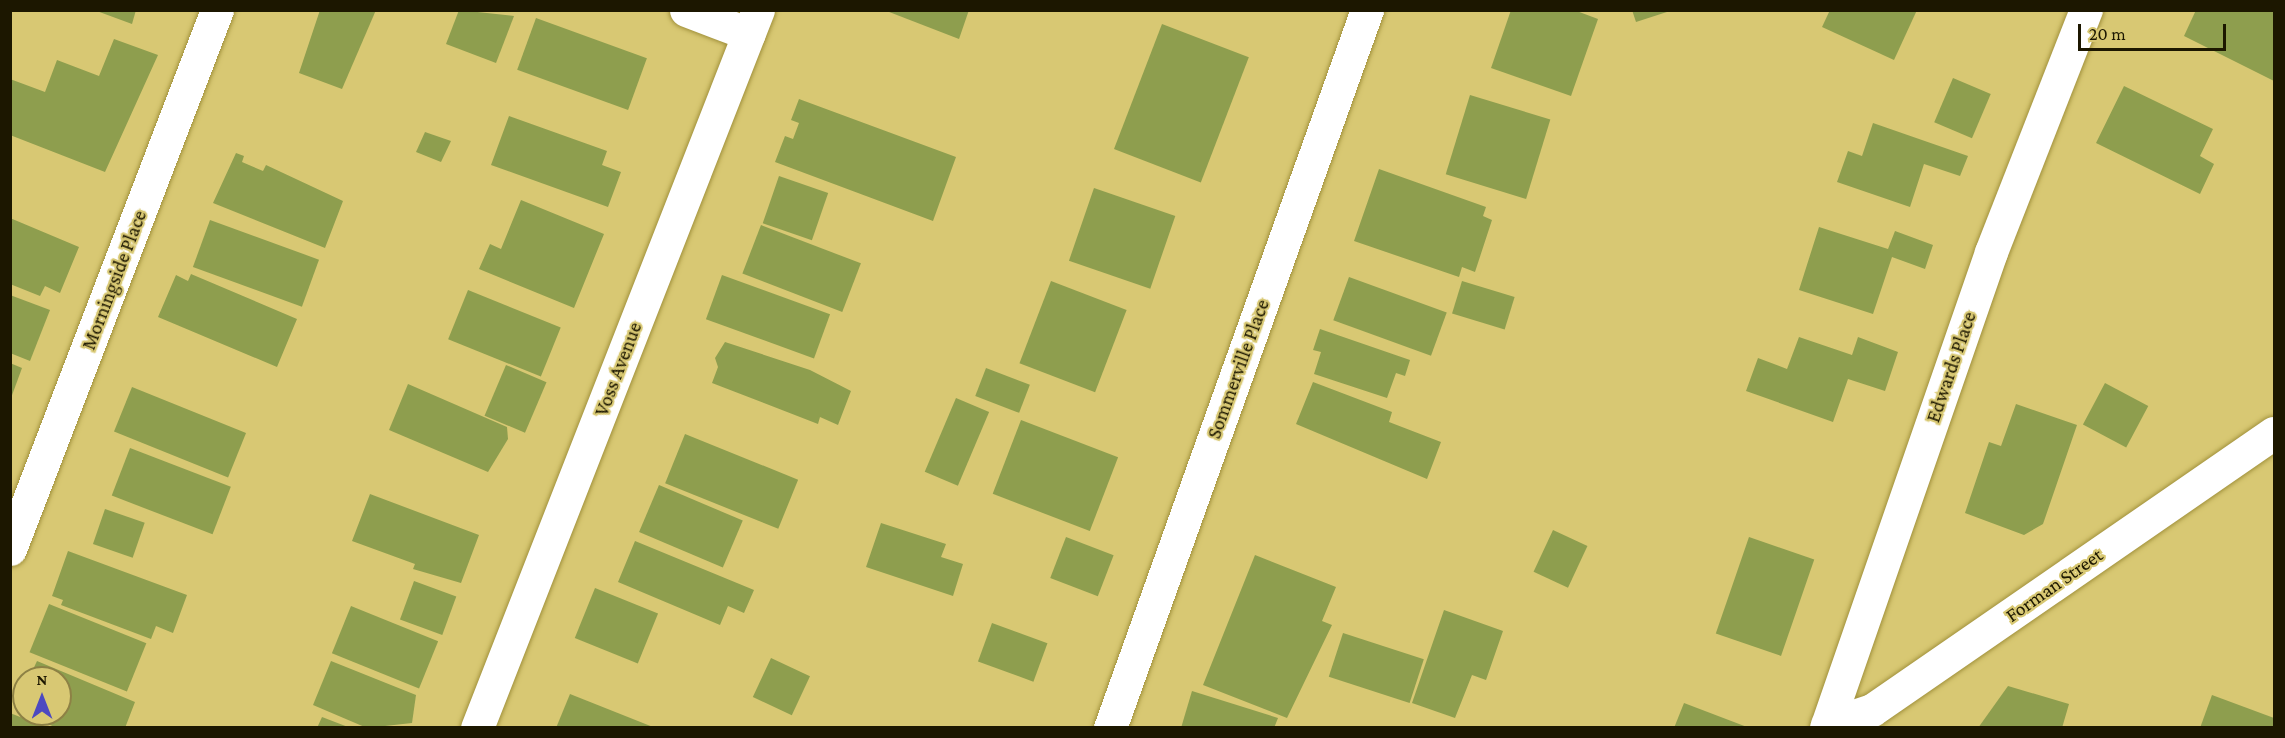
<!DOCTYPE html>
<style>
body{margin:0}
#map{position:relative;width:2285px;height:738px;overflow:hidden;background:#d8c873;font-family:"Crimson Pro",serif}
div>[style]{position:absolute}
[style*='--x']{left:calc(var(--x)*1px);top:calc(var(--y)*1px);width:calc(var(--w)*1px);rotate:calc(var(--a)*1deg)}
.building>*{inset:0;background:#8e9e4e;transform-origin:0 0}
.roads{filter:drop-shadow(0 0 2px #a1913c) drop-shadow(0 0 2px #a1913c)}
.street>*{height:33px;margin:-16.5px;padding:0 16.5px;transform-origin:16.5px;border-radius:16.5px;background:#fff}
span{translate:-50% -50%;white-space:nowrap;text-align:center;line-height:1.15;-webkit-text-stroke:4.5px #d8c873;paint-order:stroke}
.street-label{font-size:20px;color:#1c1700}
.frame{position:absolute;inset:0;border:12px solid #1c1700;pointer-events:none}
.north{position:absolute;left:12px;top:666px;width:60px;height:60px;box-sizing:border-box;background:#d8c873;border:2px solid #8d8145;border-radius:50%;rotate:0deg;font-size:16px;font-weight:700;line-height:24px;text-align:center;color:#1c1700}
.north::after{content:'';display:block;margin:auto;width:21px;height:27px;background:#4c49c0;clip-path:polygon(50% 0,100% 100%,50% 72%,0 100%)}
.scale{position:absolute;left:2078px;top:24px;width:148px;height:27px;box-sizing:border-box;border:3px solid #1c1700;border-top:0;padding-left:8px;font-size:18px;line-height:21px;white-space:nowrap;color:#1c1700;-webkit-text-stroke:4px #d8c873;paint-order:stroke}
</style>
<div id="map">
<div class="building">
<i style="clip-path:polygon(94px 10px,136px 10px,132px 24px)"></i>
<i style="clip-path:polygon(320px 10px,376px 10px,342px 89px,299px 73px)"></i>
<i style="clip-path:polygon(459px 10px,514px 16px,496px 63px,446px 44px)"></i>
<i style="clip-path:polygon(884px 10px,969px 10px,959px 39px)"></i>
<i style="clip-path:polygon(1511px 10px,1574px 10px,1598px 19px,1571px 96px,1491px 68px)"></i>
<i style="clip-path:polygon(1632px 10px,1670px 10px,1670px 11px,1636px 22px)"></i>
<i style="clip-path:polygon(1830px 10px,1917px 10px,1894px 60px,1822px 27px)"></i>
<i style="clip-path:polygon(2196px 10px,2274px 10px,2274px 81px,2184px 36px)"></i>
<i style="left:536px;top:18px;width:118px;height:55px;rotate:20deg"></i>
<i style="left:1162px;top:24px;width:93px;height:134px;rotate:21deg"></i>
<i style="clip-path:polygon(114px 39px,158px 55px,105px 172px,10px 135px,10px 79px,45px 92px,57px 60px,99px 76px)"></i>
<i style="left:1953px;top:78px;width:41px;height:48px;rotate:23deg"></i>
<i style="clip-path:polygon(2124px 86px,2213px 129px,2200px 156px,2214px 164px,2200px 194px,2096px 143px)"></i>
<i style="left:1470px;top:95px;width:84px;height:83px;rotate:17deg"></i>
<i style="clip-path:polygon(799px 99px,956px 157px,933px 221px,775px 162px,785px 136px,793px 139px,799px 123px,791px 120px)"></i>
<i style="clip-path:polygon(509px 116px,607px 151px,602px 165px,621px 172px,608px 207px,491px 165px)"></i>
<i style="clip-path:polygon(1873px 123px,1968px 156px,1960px 176px,1924px 164px,1910px 207px,1837px 182px,1848px 151px,1862px 156px)"></i>
<i style="clip-path:polygon(425px 132px,451px 141px,441px 162px,416px 152px)"></i>
<i style="clip-path:polygon(236px 153px,244px 156px,242px 162px,263px 171px,266px 165px,343px 201px,325px 248px,213px 203px)"></i>
<i style="clip-path:polygon(1379px 169px,1486px 207px,1483px 216px,1492px 220px,1475px 272px,1462px 267px,1459px 277px,1354px 241px)"></i>
<i style="left:779px;top:176px;width:52px;height:50px;rotate:19deg"></i>
<i style="left:1094px;top:188px;width:86px;height:77px;rotate:19deg"></i>
<i style="clip-path:polygon(521px 200px,604px 234px,574px 308px,479px 269px,490px 244px,501px 249px)"></i>
<i style="clip-path:polygon(10px 218px,79px 247px,60px 293px,45px 286px,40px 296px,10px 284px)"></i>
<i style="left:210px;top:220px;width:116px;height:50px;rotate:20deg"></i>
<i style="left:761px;top:225px;width:107px;height:52px;rotate:21deg"></i>
<i style="clip-path:polygon(1819px 227px,1888px 249px,1895px 231px,1933px 245px,1925px 269px,1892px 257px,1873px 314px,1799px 290px)"></i>
<i style="clip-path:polygon(191px 274px,297px 319px,277px 367px,158px 317px,176px 275px,188px 281px)"></i>
<i style="left:722px;top:275px;width:115px;height:47px;rotate:20deg"></i>
<i style="left:1349px;top:277px;width:104px;height:46px;rotate:20deg"></i>
<i style="left:1051px;top:281px;width:81px;height:88px;rotate:21deg"></i>
<i style="left:1462px;top:281px;width:55px;height:34px;rotate:17deg"></i>
<i style="left:468px;top:290px;width:100px;height:53px;rotate:22deg"></i>
<i style="clip-path:polygon(10px 295px,50px 310px,30px 361px,10px 353px)"></i>
<i style="clip-path:polygon(1320px 329px,1410px 360px,1405px 376px,1396px 373px,1387px 398px,1314px 374px,1321px 352px,1313px 350px)"></i>
<i style="clip-path:polygon(1799px 337px,1852px 355px,1858px 337px,1898px 352px,1885px 391px,1848px 379px,1833px 422px,1746px 391px,1758px 358px,1787px 369px)"></i>
<i style="clip-path:polygon(725px 342px,810px 370px,851px 391px,838px 425px,820px 417px,818px 424px,712px 383px,718px 367px,715px 358px)"></i>
<i style="clip-path:polygon(10px 363px,22px 368px,11px 398px,10px 398px)"></i>
<i style="left:506px;top:365px;width:44px;height:55px;rotate:23deg"></i>
<i style="left:986px;top:368px;width:47px;height:30px;rotate:21deg"></i>
<i style="clip-path:polygon(1313px 382px,1392px 412px,1389px 422px,1441px 442px,1427px 479px,1296px 424px)"></i>
<i style="left:2105px;top:383px;width:49px;height:47px;rotate:28deg"></i>
<i style="clip-path:polygon(408px 384px,507px 427px,508px 439px,488px 472px,389px 430px)"></i>
<i style="left:132px;top:387px;width:123px;height:48px;rotate:22deg"></i>
<i style="left:956px;top:398px;width:36px;height:80px;rotate:23deg"></i>
<i style="clip-path:polygon(2016px 404px,2077px 425px,2043px 524px,2024px 535px,1965px 513px,1989px 442px,2001px 446px)"></i>
<i style="left:1021px;top:420px;width:104px;height:79px;rotate:21deg"></i>
<i style="left:685px;top:434px;width:122px;height:53px;rotate:22deg"></i>
<i style="left:130px;top:448px;width:108px;height:51px;rotate:21deg"></i>
<i style="left:659px;top:485px;width:91px;height:51px;rotate:23deg"></i>
<i style="clip-path:polygon(370px 494px,479px 535px,461px 583px,413px 569px,415px 564px,352px 541px)"></i>
<i style="left:105px;top:509px;width:42px;height:37px;rotate:19deg"></i>
<i style="clip-path:polygon(881px 523px,946px 544px,941px 557px,963px 564px,953px 596px,866px 567px)"></i>
<i style="left:1553px;top:530px;width:38px;height:46px;rotate:25deg"></i>
<i style="left:1066px;top:537px;width:51px;height:44px;rotate:21deg"></i>
<i style="left:1749px;top:537px;width:69px;height:102px;rotate:19deg"></i>
<i style="clip-path:polygon(635px 541px,754px 590px,744px 613px,728px 606px,720px 625px,618px 582px)"></i>
<i style="clip-path:polygon(68px 551px,187px 595px,173px 633px,156px 626px,151px 639px,61px 605px,63px 600px,52px 596px)"></i>
<i style="clip-path:polygon(1255px 555px,1336px 587px,1322px 621px,1332px 625px,1287px 718px,1203px 685px)"></i>
<i style="left:414px;top:581px;width:45px;height:41px;rotate:20deg"></i>
<i style="left:595px;top:588px;width:68px;height:54px;rotate:22deg"></i>
<i style="left:49px;top:604px;width:105px;height:52px;rotate:22deg"></i>
<i style="left:351px;top:606px;width:94px;height:51px;rotate:22deg"></i>
<i style="clip-path:polygon(1444px 610px,1503px 631px,1486px 680px,1472px 675px,1455px 718px,1412px 703px)"></i>
<i style="left:992px;top:623px;width:59px;height:41px;rotate:20deg"></i>
<i style="left:1343px;top:633px;width:85px;height:46px;rotate:18deg"></i>
<i style="left:771px;top:658px;width:43px;height:43px;rotate:25deg"></i>
<i style="clip-path:polygon(37px 661px,135px 702px,125px 728px,57px 728px,25px 714px,60px 714px,60px 678px,29px 678px)"></i>
<i style="clip-path:polygon(331px 661px,416px 695px,412px 723px,367px 728px,313px 705px)"></i>
<i style="clip-path:polygon(2008px 686px,2069px 704px,2062px 728px,1978px 728px)"></i>
<i style="clip-path:polygon(24px 691px,24px 714px,16px 710px)"></i>
<i style="clip-path:polygon(1192px 691px,1278px 718px,1274px 728px,1181px 728px)"></i>
<i style="clip-path:polygon(570px 694px,653px 727px,653px 728px,556px 728px)"></i>
<i style="clip-path:polygon(2212px 695px,2274px 718px,2274px 728px,2200px 728px)"></i>
<i style="clip-path:polygon(1684px 703px,1747px 727px,1747px 728px,1674px 728px)"></i>
<i style="clip-path:polygon(10px 713px,46px 727px,46px 728px,10px 728px)"></i>
<i style="clip-path:polygon(322px 717px,348px 727px,348px 728px,317px 728px)"></i>
</div>
<div class="roads">
<div class="street">
<i style="--x:686;--y:10;--w:67;--a:20.9"></i>
<i style="--x:10;--y:549;--w:577;--a:-68.99"></i>
<i style="--x:1827;--y:725;--w:47;--a:-18.4"></i>
<i style="--x:1872;--y:710;--w:488;--a:-34.6"></i>
<i style="--x:477;--y:728;--w:771;--a:-68.63"></i>
<i style="--x:1110;--y:728;--w:763;--a:-70.31"></i>
<i style="--x:1826;--y:728;--w:504;--a:-70.88"></i>
<i style="--x:1991;--y:252;--w:260;--a:-68.6"></i>
</div>
</div>
<div class="street-label">
<span style="left:114px;top:280px;rotate:-69deg">Morningside Place</span>
<span style="left:1951px;top:367px;rotate:-71deg">Edwards Place</span>
<span style="left:618px;top:369px;rotate:-69deg">Voss Avenue</span>
<span style="left:1238px;top:369px;rotate:-70deg">Sommerville Place</span>
<span style="left:2054px;top:585px;rotate:-35deg">Forman Street</span>
</div>
<div class="frame"></div>
<div class="north">N</div>
<div class="scale">20 m</div>
</div>
